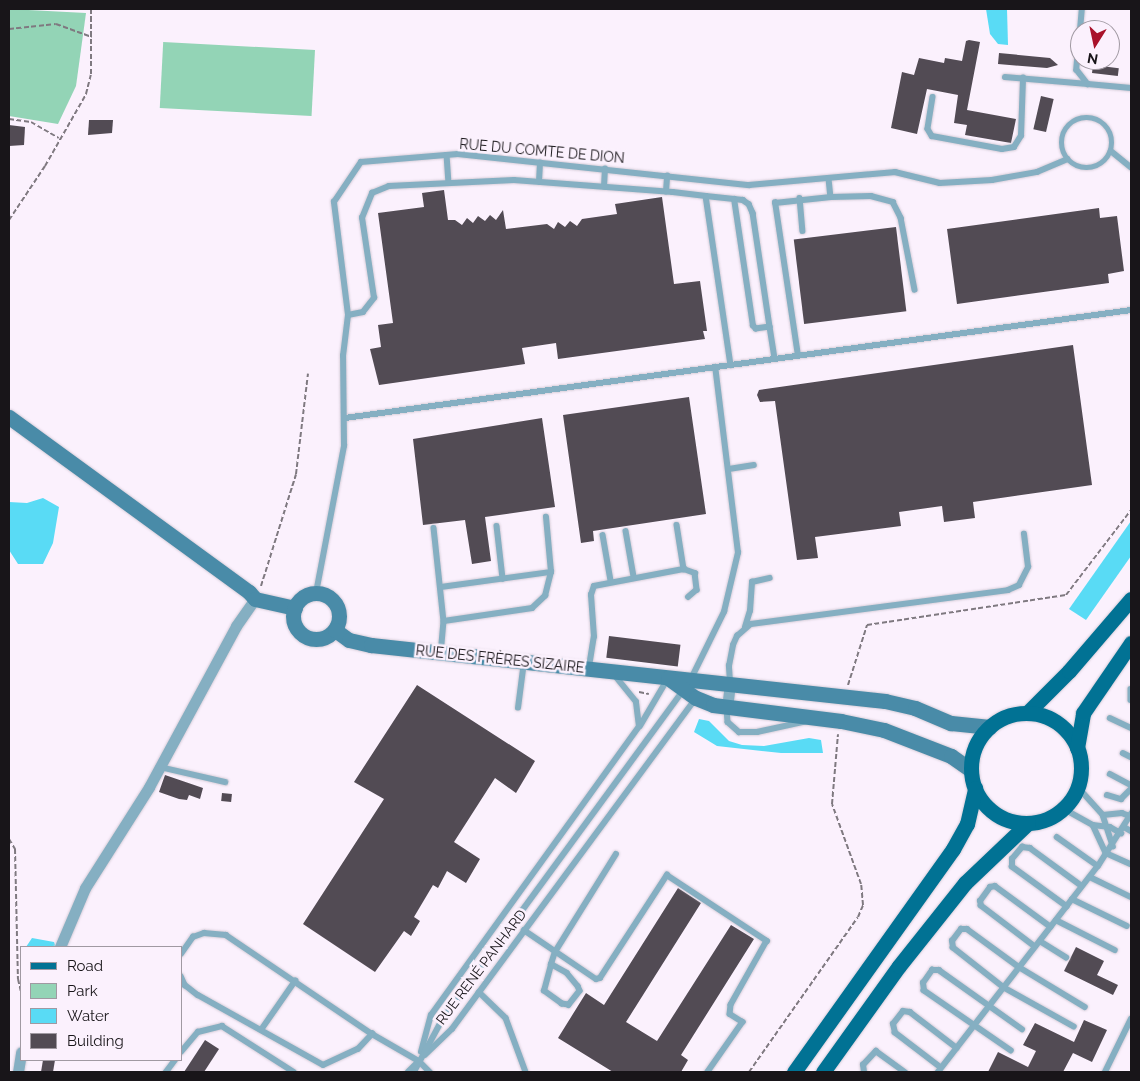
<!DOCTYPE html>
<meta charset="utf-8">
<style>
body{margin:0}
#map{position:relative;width:1140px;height:1081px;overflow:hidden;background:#fbf1fd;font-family:Raleway,sans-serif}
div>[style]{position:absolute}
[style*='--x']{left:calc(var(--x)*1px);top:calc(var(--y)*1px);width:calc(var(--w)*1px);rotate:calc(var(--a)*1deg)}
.green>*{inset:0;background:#93d4b6;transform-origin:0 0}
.water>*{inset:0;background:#59dbf5}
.building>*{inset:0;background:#524b54;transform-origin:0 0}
.path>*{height:2px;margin-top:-1px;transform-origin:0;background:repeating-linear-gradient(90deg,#7f7980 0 5px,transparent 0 7.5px)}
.roads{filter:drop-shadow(0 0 1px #d7ced9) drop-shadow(0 0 1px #d7ced9)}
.lane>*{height:5.5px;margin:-2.75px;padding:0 2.75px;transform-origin:2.75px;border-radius:2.75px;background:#85afc2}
.lane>.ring{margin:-2.75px;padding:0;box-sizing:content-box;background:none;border:5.5px solid #85afc2;border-radius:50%}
.street>*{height:11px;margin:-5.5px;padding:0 5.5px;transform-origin:5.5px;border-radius:5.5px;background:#85afc2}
.secondary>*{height:15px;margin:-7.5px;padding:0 7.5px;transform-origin:7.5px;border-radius:7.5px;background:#498ba8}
.secondary>.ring{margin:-7.5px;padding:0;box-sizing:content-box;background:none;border:15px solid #498ba8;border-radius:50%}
.primary>*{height:15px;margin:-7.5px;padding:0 7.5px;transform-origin:7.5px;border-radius:7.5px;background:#017294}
.primary>.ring{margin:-7.5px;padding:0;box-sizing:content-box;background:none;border:15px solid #017294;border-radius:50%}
span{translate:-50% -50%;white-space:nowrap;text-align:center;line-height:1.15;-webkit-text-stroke:5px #fbf1fd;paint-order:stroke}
.street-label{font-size:14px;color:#181519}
.frame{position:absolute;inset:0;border:10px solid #181519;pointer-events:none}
.legend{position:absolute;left:20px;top:946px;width:162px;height:115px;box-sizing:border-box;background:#fbf1fd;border:1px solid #a099a2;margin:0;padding:6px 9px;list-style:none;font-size:15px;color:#181519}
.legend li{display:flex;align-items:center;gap:10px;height:25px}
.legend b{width:25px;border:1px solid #a099a2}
.north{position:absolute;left:1070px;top:20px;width:50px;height:50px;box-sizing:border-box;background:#fbf1fd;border:1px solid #a099a2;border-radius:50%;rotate:190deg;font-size:14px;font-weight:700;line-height:20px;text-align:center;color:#181519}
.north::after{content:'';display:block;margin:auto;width:18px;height:22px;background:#a9122b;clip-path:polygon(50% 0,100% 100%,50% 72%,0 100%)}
</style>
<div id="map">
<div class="green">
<i style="clip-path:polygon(9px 9px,86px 13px,76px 86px,58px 124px,9px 116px)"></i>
<i style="left:315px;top:50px;width:66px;height:152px;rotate:93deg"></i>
</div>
<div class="water">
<i style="clip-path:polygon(986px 9px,1007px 9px,1008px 45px,998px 44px,990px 34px)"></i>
<i style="clip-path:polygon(43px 498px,59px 507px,53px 543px,43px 564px,18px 564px,9px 550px,9px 502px,27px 503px)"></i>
<i style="clip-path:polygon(1131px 521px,1131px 556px,1086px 620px,1069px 609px)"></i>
<i style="clip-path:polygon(699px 719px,709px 721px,729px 741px,742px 745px,764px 746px,809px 738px,821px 740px,823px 753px,781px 753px,717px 746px,694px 732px)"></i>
<i style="clip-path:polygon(32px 938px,54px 942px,56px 947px,26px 947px)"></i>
</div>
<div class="building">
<i style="clip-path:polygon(969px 40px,980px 42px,967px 110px,1016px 119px,1011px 143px,965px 135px,967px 125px,954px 123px,958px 95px,927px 89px,917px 134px,891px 128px,902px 72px,914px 75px,919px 58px,944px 63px,945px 58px,962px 61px,966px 41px)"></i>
<i style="clip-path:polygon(999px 53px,1050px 58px,1058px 65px,1047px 68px,998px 64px)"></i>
<i style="left:1093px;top:65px;width:26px;height:8px;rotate:7deg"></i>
<i style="left:1041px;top:96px;width:13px;height:34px;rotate:13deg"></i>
<i style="clip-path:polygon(89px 120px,113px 120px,112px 133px,88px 135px)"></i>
<i style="clip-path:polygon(9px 125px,25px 127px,24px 145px,9px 146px)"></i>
<i style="clip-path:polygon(444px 190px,448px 220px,455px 220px,462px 225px,467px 218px,473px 223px,478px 216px,485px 221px,490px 215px,496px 220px,503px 210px,506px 229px,547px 224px,554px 229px,558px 222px,565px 227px,570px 221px,577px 226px,582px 219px,617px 214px,615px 204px,662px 197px,674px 284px,700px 281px,707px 331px,703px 331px,705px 339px,558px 359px,556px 343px,522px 348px,525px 364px,379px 385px,370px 349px,381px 347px,378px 325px,393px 323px,378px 213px,424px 207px,422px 193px)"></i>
<i style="clip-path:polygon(1099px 208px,1100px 218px,1117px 216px,1124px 271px,1108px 274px,1109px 283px,957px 304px,947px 229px)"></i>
<i style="left:896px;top:227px;width:85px;height:103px;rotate:83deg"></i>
<i style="clip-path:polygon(1073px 345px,1092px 485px,973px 502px,975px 518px,944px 522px,942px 506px,899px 512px,901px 526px,815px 537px,818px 558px,797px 560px,775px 401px,760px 402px,757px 395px,759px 390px)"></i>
<i style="clip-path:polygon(689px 397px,706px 514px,593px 531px,594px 541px,581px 543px,563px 415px)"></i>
<i style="clip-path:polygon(542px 418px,555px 507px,485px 517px,491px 561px,472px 564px,465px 520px,423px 525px,413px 439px)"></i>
<i style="left:609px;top:636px;width:72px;height:22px;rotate:7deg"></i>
<i style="clip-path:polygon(417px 685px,535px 761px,516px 793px,495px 778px,454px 842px,480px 859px,466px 883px,447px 871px,438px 888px,433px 885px,414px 917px,420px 921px,411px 936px,404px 931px,375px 972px,303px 924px,384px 799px,354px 782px)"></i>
<i style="clip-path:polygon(165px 775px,203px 788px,200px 799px,189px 795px,187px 800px,179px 799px,159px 792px)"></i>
<i style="left:222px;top:793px;width:10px;height:8px;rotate:6deg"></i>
<i style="clip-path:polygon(678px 888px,701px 903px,626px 1022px,657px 1041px,731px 925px,754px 939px,681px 1055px,688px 1060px,681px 1072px,613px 1072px,558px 1038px,586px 993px,604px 1005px)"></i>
<i style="clip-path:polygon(1076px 947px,1104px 961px,1097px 975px,1118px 985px,1113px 995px,1064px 971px)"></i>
<i style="clip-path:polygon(1084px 1020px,1107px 1030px,1092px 1062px,1073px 1053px,1063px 1072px,988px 1072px,998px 1052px,1028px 1067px,1036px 1051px,1023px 1045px,1035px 1023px,1074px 1042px)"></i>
<i style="clip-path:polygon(205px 1040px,219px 1049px,204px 1072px,184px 1072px)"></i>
<i style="clip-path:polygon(43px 1060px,55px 1060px,53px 1072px,41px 1072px)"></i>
</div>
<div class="path">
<i style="--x:9;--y:29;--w:47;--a:-6.1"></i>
<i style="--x:56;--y:24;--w:38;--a:20"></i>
<i style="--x:9;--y:119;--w:22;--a:8"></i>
<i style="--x:31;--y:122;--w:32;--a:30"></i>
<i style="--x:9;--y:220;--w:65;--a:-56.3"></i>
<i style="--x:45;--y:166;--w:83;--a:-60.3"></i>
<i style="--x:86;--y:94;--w:21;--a:-76"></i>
<i style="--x:91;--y:74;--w:65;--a:-90"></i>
<i style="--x:261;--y:586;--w:117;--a:-72.6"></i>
<i style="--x:296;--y:474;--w:101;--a:-83.2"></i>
<i style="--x:848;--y:685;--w:63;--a:-72.4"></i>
<i style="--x:867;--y:625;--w:201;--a:-8.6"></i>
<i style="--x:1066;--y:595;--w:107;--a:-52.6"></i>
<i style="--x:639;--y:692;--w:10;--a:11"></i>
<i style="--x:9;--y:839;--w:12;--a:59"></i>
<i style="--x:15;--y:849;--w:130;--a:88.7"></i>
<i style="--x:18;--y:979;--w:13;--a:77"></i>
<i style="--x:749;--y:1072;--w:189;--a:-54.9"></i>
<i style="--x:858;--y:917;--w:13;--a:-67"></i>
<i style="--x:863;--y:905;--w:21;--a:-95"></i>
<i style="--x:861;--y:884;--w:85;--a:-109.9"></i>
<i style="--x:832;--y:804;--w:70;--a:-85.1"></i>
</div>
<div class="roads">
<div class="lane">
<i style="--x:1080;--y:30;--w:21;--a:-85"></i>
<i style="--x:1080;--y:32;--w:38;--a:95"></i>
<i style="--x:1077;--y:70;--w:18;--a:52"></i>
<i style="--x:1088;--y:84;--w:43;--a:5.3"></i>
<i style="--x:1005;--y:77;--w:83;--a:4.8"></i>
<i style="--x:933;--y:97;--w:32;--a:99"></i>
<i style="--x:928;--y:129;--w:8;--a:60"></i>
<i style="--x:932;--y:136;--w:71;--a:10.5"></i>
<i style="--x:1002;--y:149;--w:12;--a:-9"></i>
<i style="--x:1014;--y:147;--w:13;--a:-58"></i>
<i style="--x:1021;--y:136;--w:58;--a:-88"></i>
<i class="ring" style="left:1062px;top:118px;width:44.5px;height:44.5px"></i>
<i style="--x:1111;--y:151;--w:26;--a:39"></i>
<i style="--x:447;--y:155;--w:26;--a:86"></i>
<i style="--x:829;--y:179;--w:18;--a:84"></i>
<i style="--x:831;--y:197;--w:40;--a:-1.4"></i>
<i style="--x:871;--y:196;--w:23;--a:15"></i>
<i style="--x:893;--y:202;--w:18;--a:63"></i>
<i style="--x:901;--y:218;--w:73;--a:79"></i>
<i style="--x:539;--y:182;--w:19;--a:-87"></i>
<i style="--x:604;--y:187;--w:18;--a:-87"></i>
<i style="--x:666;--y:192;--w:16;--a:-86"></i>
<i style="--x:706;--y:196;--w:171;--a:81.6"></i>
<i style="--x:800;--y:198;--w:33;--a:85"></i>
<i style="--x:348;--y:315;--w:15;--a:-11"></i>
<i style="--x:363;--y:312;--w:18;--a:-52"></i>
<i style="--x:374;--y:298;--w:81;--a:-98.5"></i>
<i style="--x:362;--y:218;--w:27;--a:-68"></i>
<i style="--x:372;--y:193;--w:18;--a:-22"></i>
<i style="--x:389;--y:186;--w:125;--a:-2.7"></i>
<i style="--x:514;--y:180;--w:159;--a:4.3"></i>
<i style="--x:673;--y:192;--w:33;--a:7"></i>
<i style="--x:706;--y:196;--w:28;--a:6"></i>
<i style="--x:734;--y:199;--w:9;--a:6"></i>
<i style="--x:743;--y:200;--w:7;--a:34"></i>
<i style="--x:749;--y:204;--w:10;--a:66"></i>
<i style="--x:753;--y:213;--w:115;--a:81.5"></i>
<i style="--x:770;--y:327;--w:14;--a:172"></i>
<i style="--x:756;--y:329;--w:4;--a:-135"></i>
<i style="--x:753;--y:326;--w:128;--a:-98.5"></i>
<i style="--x:770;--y:327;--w:32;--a:81"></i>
<i style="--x:798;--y:356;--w:155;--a:-98.5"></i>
<i style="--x:775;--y:203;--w:56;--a:-6.1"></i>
<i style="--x:345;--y:418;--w:793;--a:-7.82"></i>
<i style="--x:729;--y:469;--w:25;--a:-9"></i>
<i style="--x:677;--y:525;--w:45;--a:81"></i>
<i style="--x:497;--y:526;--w:53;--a:83.5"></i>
<i style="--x:434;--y:528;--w:94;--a:83.9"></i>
<i style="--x:444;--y:621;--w:32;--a:95"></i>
<i style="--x:626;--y:531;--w:47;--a:80.1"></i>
<i style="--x:603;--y:535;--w:47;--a:80.1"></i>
<i style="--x:441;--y:587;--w:111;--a:-7.8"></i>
<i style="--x:316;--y:593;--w:150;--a:-79.2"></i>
<i style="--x:344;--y:446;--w:90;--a:-90.6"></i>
<i style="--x:343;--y:356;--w:41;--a:-83"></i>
<i style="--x:348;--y:315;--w:114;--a:-97.1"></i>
<i style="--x:334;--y:202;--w:48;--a:-56"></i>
<i style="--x:361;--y:162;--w:97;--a:-4.7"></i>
<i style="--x:458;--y:154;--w:293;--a:6.1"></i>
<i style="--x:749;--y:185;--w:147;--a:-5.1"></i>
<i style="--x:895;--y:172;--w:46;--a:13.7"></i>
<i style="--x:940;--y:183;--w:52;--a:-3.3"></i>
<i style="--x:992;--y:180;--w:46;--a:-10.1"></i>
<i style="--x:1037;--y:172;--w:33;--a:-23"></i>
<i style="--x:444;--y:621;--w:89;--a:-8.4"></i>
<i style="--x:532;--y:608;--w:18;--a:-43"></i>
<i style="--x:545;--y:596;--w:25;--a:-76"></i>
<i style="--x:551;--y:572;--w:55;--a:-95.2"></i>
<i style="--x:745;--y:627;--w:17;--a:-73"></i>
<i style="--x:750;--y:611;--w:29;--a:-86"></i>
<i style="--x:752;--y:582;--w:18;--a:-13"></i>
<i style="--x:589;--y:667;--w:30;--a:-81"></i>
<i style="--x:594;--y:637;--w:42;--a:-94.1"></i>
<i style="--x:591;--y:595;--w:9;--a:-72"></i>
<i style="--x:594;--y:586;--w:92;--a:-10.7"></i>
<i style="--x:684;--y:569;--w:12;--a:20"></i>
<i style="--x:695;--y:573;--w:17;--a:83"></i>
<i style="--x:697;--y:590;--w:11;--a:139"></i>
<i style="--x:691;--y:679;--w:75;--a:-63.8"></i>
<i style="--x:724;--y:612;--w:61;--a:-76.7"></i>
<i style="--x:738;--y:553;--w:187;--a:-97"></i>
<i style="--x:730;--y:682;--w:16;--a:-94"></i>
<i style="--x:729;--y:666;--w:21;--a:-79"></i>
<i style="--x:733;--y:645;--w:10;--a:-66"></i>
<i style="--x:737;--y:636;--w:18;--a:-41"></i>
<i style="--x:751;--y:624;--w:259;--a:-7.5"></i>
<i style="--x:1008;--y:590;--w:12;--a:-24"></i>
<i style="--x:1019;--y:585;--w:20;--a:-63"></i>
<i style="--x:1028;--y:567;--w:33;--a:-97"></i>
<i style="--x:1131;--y:689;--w:11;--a:90"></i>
<i style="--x:518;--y:708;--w:46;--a:-82.6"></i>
<i style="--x:727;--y:708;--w:14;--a:86"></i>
<i style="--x:728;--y:722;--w:15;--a:42"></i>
<i style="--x:739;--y:732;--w:18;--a:0"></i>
<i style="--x:757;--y:732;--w:52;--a:-12.2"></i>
<i style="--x:1110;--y:718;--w:23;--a:25"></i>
<i style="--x:640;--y:726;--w:53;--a:-59.6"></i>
<i style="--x:1123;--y:753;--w:9;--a:27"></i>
<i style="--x:160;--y:767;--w:67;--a:13"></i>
<i style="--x:1110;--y:774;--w:24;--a:28"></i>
<i style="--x:1078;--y:787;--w:38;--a:48"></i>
<i style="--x:1103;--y:815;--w:19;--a:-6"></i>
<i style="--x:1122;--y:813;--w:9;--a:21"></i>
<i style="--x:1107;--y:795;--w:15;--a:16"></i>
<i style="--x:1121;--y:799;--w:14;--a:-45"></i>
<i style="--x:1064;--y:809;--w:33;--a:29"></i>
<i style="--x:1093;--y:825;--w:31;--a:65"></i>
<i style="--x:1106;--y:853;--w:27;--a:24"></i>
<i style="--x:1103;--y:815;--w:33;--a:72"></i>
<i style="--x:1093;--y:825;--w:17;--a:7"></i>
<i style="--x:1110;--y:827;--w:13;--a:29"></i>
<i style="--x:1124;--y:827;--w:8;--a:30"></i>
<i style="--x:1057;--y:837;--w:50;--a:35.3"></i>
<i style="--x:1090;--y:877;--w:46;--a:26"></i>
<i style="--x:1072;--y:899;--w:61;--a:26.1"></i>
<i style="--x:1067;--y:907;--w:68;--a:-144"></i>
<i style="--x:1012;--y:867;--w:8;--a:-90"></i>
<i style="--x:1012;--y:859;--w:16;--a:-50"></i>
<i style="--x:1022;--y:847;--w:8;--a:7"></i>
<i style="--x:1030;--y:848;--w:64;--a:36.2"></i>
<i style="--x:1056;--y:920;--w:66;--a:27"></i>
<i style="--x:524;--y:930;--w:87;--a:34.2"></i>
<i style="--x:596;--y:979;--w:4;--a:-14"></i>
<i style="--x:600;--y:978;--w:123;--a:-57"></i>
<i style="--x:667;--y:875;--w:120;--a:33.4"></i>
<i style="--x:767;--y:941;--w:73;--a:119.4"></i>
<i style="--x:731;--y:1005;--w:9;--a:96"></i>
<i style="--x:730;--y:1014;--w:15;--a:32"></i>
<i style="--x:743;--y:1022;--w:61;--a:125"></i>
<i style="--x:1040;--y:941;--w:31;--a:32"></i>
<i style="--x:1035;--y:947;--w:68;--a:-142.8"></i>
<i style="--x:981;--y:906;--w:5;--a:-101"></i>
<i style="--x:980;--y:901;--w:17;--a:-54"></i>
<i style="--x:990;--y:887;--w:5;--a:-11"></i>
<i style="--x:995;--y:886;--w:69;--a:36.2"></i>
<i style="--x:181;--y:954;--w:21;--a:-55"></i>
<i style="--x:193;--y:937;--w:12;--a:-20"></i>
<i style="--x:204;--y:933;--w:22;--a:5"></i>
<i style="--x:226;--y:935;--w:176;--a:34.1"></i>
<i style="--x:372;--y:1034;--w:54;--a:29.9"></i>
<i style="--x:419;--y:1061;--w:16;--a:45"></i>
<i style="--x:551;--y:964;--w:18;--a:29"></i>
<i style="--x:567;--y:973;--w:17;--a:50"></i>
<i style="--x:578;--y:986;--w:5;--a:68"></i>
<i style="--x:580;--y:991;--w:18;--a:128"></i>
<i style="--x:569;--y:1005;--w:7;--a:-172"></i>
<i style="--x:562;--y:1004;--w:22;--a:-144"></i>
<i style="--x:544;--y:991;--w:28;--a:-75"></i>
<i style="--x:551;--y:964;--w:13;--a:-72"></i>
<i style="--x:555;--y:952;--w:115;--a:-58.1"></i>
<i style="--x:181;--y:976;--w:10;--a:66"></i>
<i style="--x:185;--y:985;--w:16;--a:38"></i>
<i style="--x:198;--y:995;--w:143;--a:29.2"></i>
<i style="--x:323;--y:1065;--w:38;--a:-25"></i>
<i style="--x:358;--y:1049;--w:21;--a:-47"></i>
<i style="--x:479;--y:992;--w:37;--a:44"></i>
<i style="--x:506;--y:1018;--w:58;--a:69.7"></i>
<i style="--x:1074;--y:1027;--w:80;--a:-150.9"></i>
<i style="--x:1004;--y:988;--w:65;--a:-141.9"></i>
<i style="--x:953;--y:948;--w:7;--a:-98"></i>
<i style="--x:952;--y:941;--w:15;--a:-53"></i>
<i style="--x:961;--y:929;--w:6;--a:0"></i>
<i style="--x:967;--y:929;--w:64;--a:36.2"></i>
<i style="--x:1019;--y:967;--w:77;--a:31.2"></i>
<i style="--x:261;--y:1030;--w:60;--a:-55.2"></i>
<i style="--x:1011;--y:1051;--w:106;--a:-145.4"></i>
<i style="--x:924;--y:991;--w:8;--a:-97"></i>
<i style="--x:923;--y:983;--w:16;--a:-55"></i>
<i style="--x:932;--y:970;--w:7;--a:0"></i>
<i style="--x:939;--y:970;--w:102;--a:35.4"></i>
<i style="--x:181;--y:1052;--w:26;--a:-50"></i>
<i style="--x:198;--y:1032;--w:25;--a:-14"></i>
<i style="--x:222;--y:1026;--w:85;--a:32.6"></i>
<i style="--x:421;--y:1052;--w:38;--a:-75"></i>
<i style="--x:431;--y:1015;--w:355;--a:-54.2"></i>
<i style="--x:639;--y:727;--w:25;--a:-97"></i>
<i style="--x:636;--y:702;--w:33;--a:-129"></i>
<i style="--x:425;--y:1055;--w:37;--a:-44"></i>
<i style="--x:452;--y:1029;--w:411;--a:-53.6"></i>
<i style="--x:941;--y:1068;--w:58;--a:-142.7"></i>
<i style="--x:895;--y:1033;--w:9;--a:-103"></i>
<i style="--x:893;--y:1024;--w:16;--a:-52"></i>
<i style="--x:903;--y:1011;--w:7;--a:8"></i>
<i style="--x:910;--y:1012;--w:59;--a:37.5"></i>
<i style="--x:166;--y:1072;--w:15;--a:-53"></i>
<i style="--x:408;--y:1072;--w:13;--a:-45"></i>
<i style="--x:414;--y:1072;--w:59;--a:-61.7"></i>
<i style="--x:442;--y:1020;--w:408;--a:-53.8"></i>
<i style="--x:864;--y:1072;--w:7;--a:-98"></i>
<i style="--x:863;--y:1065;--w:19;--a:-47"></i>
<i style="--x:876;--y:1051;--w:36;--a:36"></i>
<i style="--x:938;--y:1072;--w:261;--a:-52.2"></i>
<i style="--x:1098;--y:866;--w:62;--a:-57.6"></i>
<i style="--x:1105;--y:1072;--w:59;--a:-63.9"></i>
</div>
<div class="street">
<i style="--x:727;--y:708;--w:26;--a:-83"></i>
<i style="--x:60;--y:947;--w:64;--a:-67"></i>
<i style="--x:85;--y:888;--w:120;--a:-57.6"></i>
<i style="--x:149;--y:787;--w:183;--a:-61.6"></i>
<i style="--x:236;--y:626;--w:33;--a:-55"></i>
<i style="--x:18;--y:1072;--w:20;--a:-81"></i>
</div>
<div class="secondary">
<i style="--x:9;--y:417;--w:297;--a:36.1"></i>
<i style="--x:249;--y:592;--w:9;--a:49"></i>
<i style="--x:255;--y:599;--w:41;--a:12.7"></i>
<i class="ring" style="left:293px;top:593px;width:31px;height:31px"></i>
<i style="--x:335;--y:630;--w:17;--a:36"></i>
<i style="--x:349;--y:640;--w:23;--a:13"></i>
<i style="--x:371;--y:645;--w:517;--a:6.22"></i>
<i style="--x:885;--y:701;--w:31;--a:13"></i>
<i style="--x:915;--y:708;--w:39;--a:23"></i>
<i style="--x:951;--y:723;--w:39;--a:6"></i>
<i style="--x:668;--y:678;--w:34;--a:36"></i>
<i style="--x:696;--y:698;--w:18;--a:22"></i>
<i style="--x:713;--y:705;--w:129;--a:7.1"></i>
<i style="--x:841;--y:721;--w:44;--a:11.8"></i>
<i style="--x:884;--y:730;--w:72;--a:21.2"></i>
<i style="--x:951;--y:756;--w:24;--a:35"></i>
</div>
<div class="primary">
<i style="--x:1027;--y:713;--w:59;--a:-45"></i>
<i style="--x:1069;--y:671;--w:95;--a:-49.3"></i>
<i class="ring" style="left:971px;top:713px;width:95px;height:95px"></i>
<i style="--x:1077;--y:748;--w:36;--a:-80"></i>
<i style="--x:1083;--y:713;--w:85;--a:-55.6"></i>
<i style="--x:794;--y:1072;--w:274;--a:-54.5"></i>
<i style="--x:953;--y:849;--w:29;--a:-61"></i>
<i style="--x:967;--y:824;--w:37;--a:-77"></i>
<i style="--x:823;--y:1072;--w:130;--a:-54.4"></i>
<i style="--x:899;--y:966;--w:106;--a:-51.5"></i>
<i style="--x:965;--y:883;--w:87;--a:-43.6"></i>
</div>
</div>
<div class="street-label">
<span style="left:542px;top:151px;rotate:5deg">RUE DU COMTE DE DION</span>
<span style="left:500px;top:659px;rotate:6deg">RUE DES FRÈRES SIZAIRE</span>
<span style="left:481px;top:967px;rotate:-53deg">RUE RENÉ PANHARD</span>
</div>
<div class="frame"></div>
<ul class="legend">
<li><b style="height:6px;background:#017294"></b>Road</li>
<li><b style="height:14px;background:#93d4b6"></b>Park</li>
<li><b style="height:14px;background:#59dbf5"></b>Water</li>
<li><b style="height:14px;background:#524b54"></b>Building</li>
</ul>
<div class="north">N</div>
</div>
